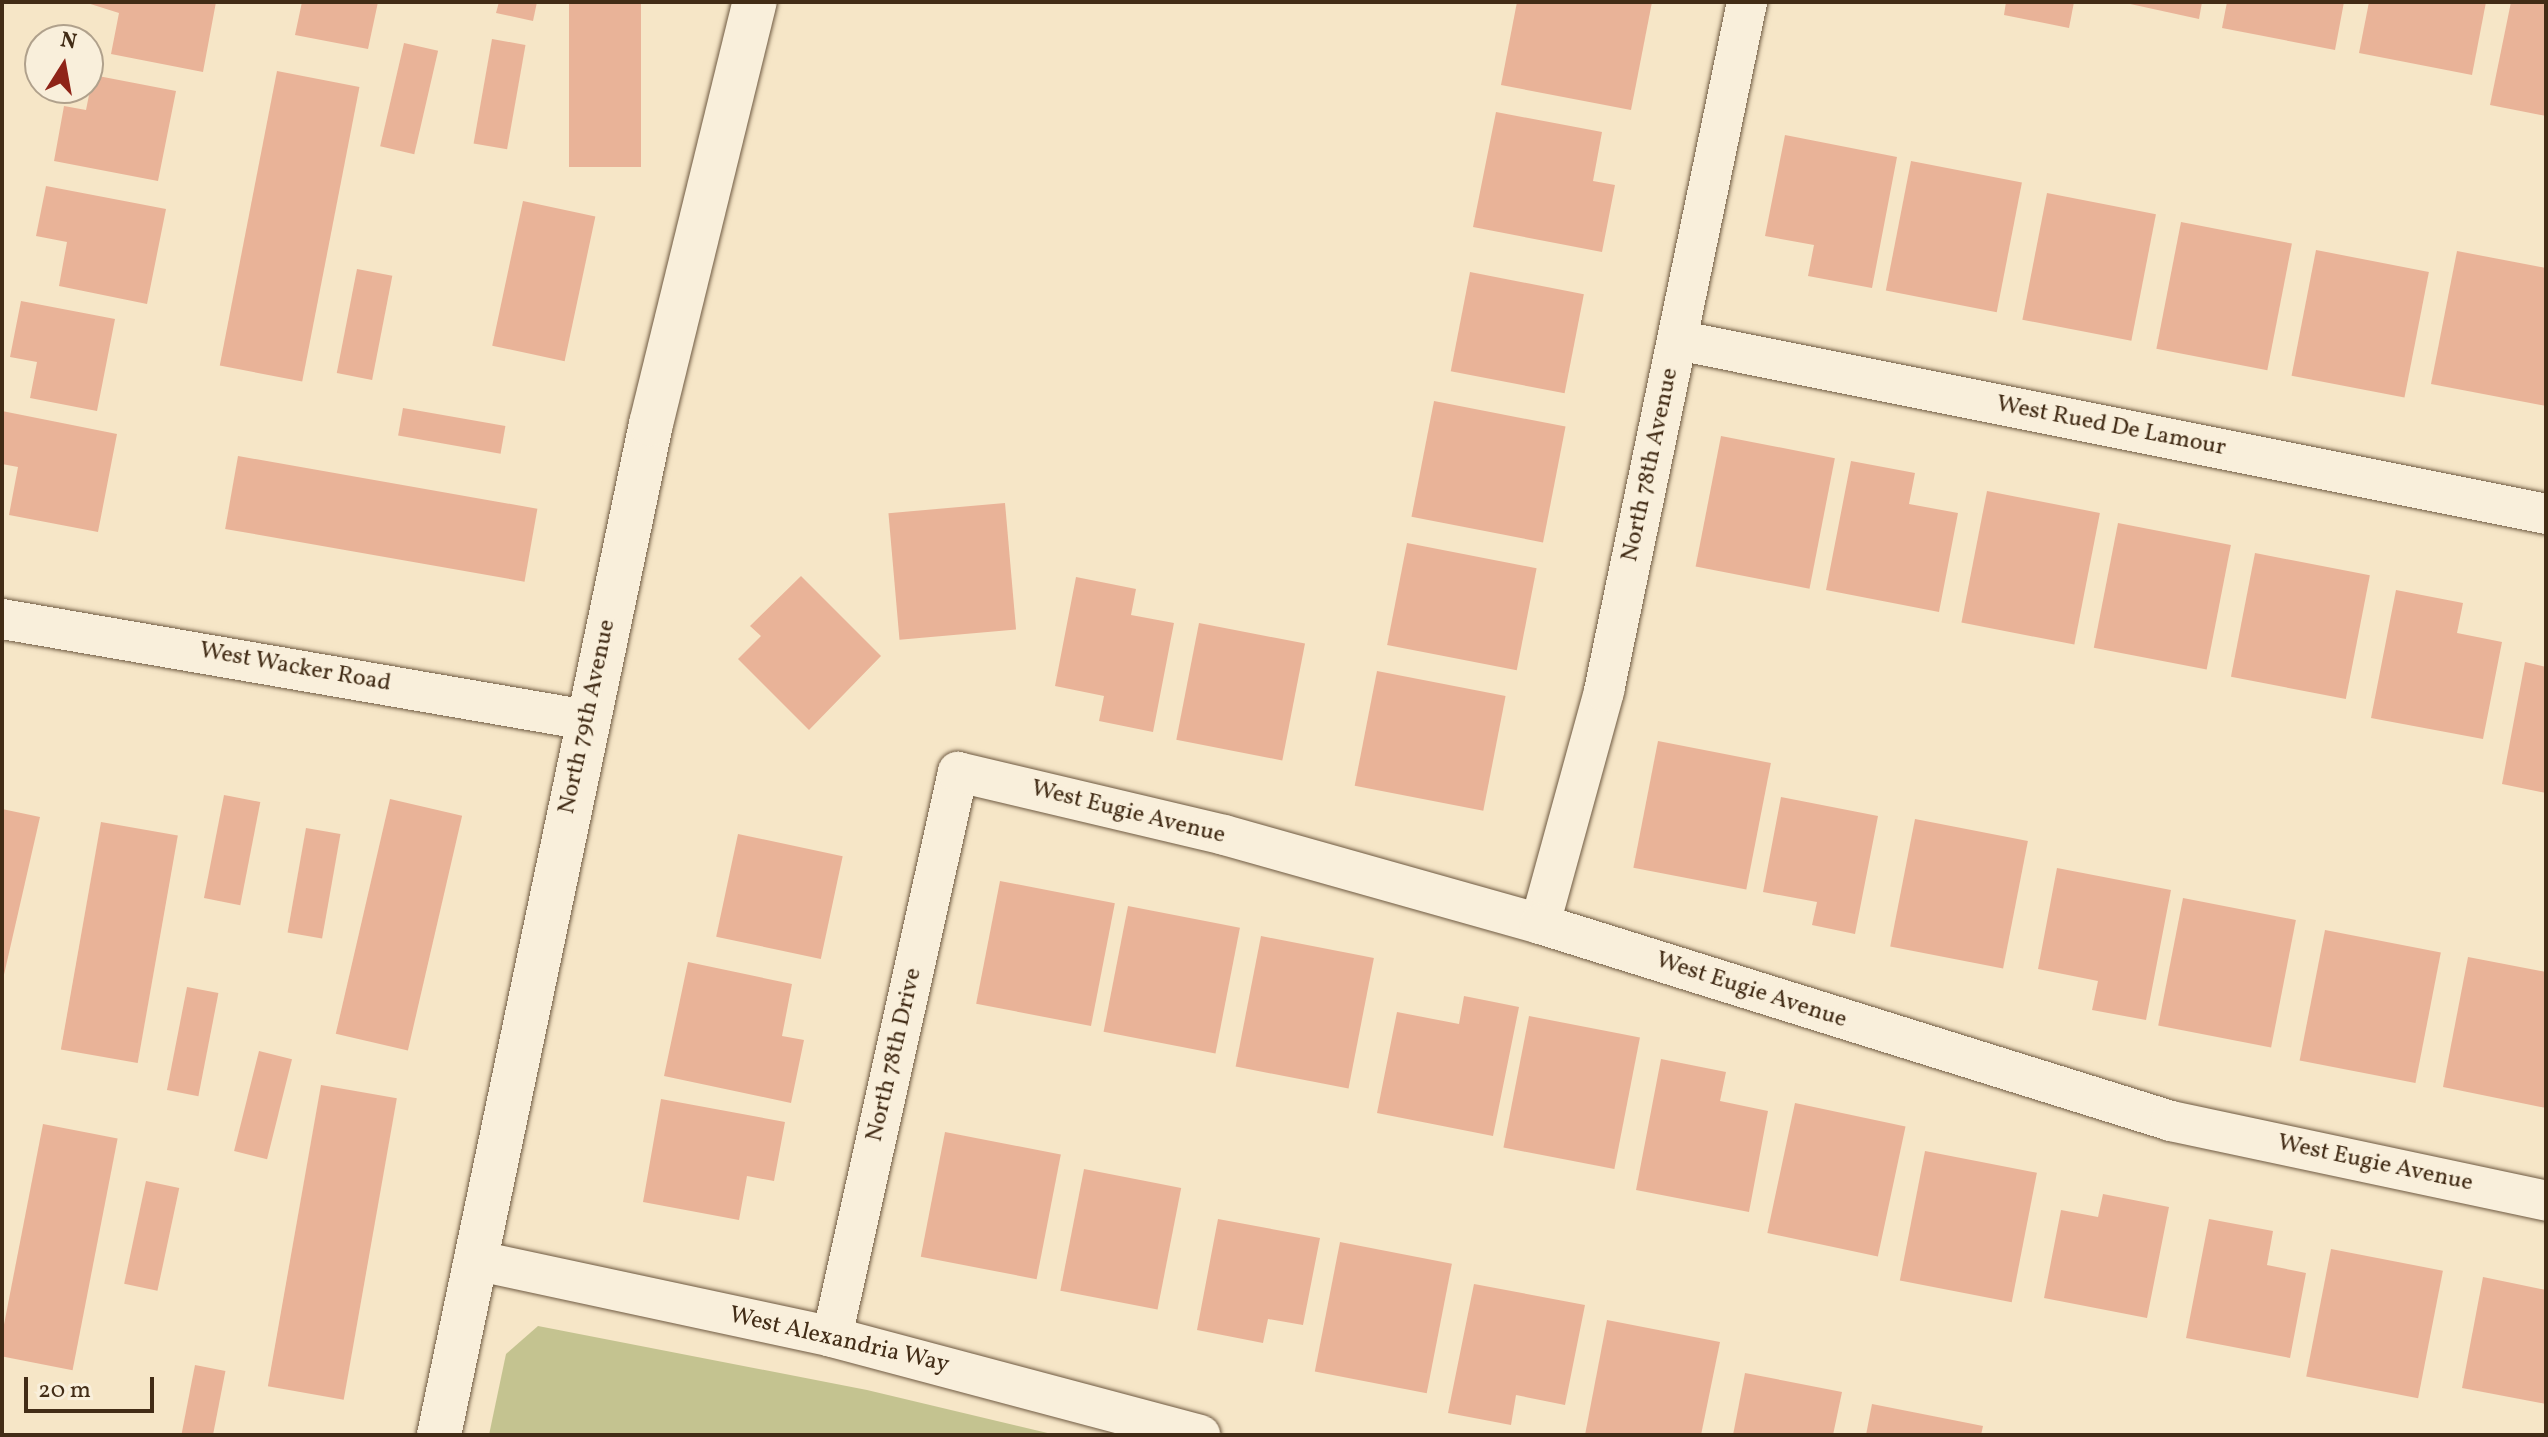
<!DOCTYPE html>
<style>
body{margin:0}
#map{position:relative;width:2548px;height:1437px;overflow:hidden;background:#f6e6c7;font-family:Vollkorn,serif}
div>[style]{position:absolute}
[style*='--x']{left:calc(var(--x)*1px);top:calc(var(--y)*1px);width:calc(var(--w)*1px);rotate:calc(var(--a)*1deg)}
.green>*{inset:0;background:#c4c390}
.building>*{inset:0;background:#e9b398;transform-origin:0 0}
.roads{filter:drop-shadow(0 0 2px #6f5a42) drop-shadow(0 0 2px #6f5a42)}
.street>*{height:40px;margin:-20px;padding:0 20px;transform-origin:20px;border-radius:20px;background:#f9efdb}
.secondary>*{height:44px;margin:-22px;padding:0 22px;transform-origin:22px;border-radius:22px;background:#f9efdb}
span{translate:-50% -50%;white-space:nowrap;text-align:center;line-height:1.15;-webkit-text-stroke:6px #f9efdb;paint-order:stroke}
.street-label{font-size:24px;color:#422c16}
.frame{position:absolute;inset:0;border:4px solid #422c16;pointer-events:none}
.north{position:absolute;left:24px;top:24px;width:80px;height:80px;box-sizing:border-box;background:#f9efdb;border:2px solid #b0a18c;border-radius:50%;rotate:11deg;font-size:22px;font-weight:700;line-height:32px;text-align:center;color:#422c16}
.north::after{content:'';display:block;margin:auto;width:28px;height:36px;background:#8f2418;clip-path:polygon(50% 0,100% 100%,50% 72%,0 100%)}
.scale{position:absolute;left:24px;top:1377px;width:130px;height:36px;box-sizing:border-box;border:4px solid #422c16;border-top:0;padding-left:10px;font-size:24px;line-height:28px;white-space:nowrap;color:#422c16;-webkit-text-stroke:6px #f9efdb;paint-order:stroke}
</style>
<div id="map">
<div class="green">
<i style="clip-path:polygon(538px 1326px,867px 1390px,1056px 1435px,489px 1435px,506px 1354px)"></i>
</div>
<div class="building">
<i style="clip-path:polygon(84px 2px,216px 2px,203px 72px,111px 54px,119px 13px)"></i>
<i style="clip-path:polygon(302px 2px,378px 2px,368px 49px,295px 35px)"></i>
<i style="clip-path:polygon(499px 2px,537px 2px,533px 21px,496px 13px)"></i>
<i style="left:569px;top:2px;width:72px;height:165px"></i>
<i style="clip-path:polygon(1517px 2px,1652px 2px,1631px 110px,1501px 85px)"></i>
<i style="clip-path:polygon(2006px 2px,2074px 2px,2069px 28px,2004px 15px)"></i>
<i style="clip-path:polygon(2121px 2px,2202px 2px,2199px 19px)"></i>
<i style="clip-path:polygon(2227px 2px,2344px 2px,2335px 50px,2222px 28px)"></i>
<i style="clip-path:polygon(2369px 2px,2486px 2px,2472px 75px,2359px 53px)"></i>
<i style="clip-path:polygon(2511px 2px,2546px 2px,2546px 116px,2490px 105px)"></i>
<i style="left:492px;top:39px;width:34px;height:106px;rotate:10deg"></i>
<i style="left:404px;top:43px;width:35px;height:106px;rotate:13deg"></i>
<i style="left:277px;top:71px;width:84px;height:300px;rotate:11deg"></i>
<i style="clip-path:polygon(93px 75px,176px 91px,158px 181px,54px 161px,64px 106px,86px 110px)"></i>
<i style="clip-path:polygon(1496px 112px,1602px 132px,1593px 181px,1615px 185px,1602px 252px,1473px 227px)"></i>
<i style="clip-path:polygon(1785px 135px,1897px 157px,1872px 288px,1808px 276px,1814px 245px,1765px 236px)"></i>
<i style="left:1911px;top:161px;width:113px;height:132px;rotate:11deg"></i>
<i style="clip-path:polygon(46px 186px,166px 209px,147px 304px,59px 286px,67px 242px,36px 236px)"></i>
<i style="left:2047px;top:193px;width:111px;height:129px;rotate:11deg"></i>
<i style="left:523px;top:201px;width:74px;height:148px;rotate:12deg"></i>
<i style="left:2181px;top:222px;width:113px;height:129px;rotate:11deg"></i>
<i style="left:2316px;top:250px;width:115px;height:128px;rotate:11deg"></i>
<i style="clip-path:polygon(2457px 251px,2546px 268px,2546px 406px,2431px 384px)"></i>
<i style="left:357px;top:269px;width:36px;height:106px;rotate:11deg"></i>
<i style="left:1470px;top:272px;width:116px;height:101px;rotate:11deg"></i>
<i style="clip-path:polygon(21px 301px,115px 319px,97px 411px,30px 398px,37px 362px,10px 357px)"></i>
<i style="left:1434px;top:401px;width:134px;height:118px;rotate:11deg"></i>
<i style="left:403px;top:408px;width:104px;height:28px;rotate:10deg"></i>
<i style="clip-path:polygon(2px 411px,117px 434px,98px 532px,9px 515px,18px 467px,2px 464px)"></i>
<i style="left:1721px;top:436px;width:116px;height:133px;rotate:11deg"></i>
<i style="left:238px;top:456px;width:304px;height:74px;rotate:10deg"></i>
<i style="clip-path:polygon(1851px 461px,1915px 473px,1909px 504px,1958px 513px,1939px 612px,1826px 590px)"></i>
<i style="left:1987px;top:491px;width:115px;height:134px;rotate:11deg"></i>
<i style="left:1005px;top:503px;width:127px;height:117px;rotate:85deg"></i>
<i style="left:2118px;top:523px;width:115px;height:127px;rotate:11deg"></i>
<i style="left:1407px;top:543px;width:132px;height:104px;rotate:11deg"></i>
<i style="left:2255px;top:553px;width:117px;height:126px;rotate:11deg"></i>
<i style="clip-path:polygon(801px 576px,881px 656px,809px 730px,738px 659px,761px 636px,750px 626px)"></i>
<i style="clip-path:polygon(1076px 577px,1136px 589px,1131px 615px,1174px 623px,1153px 732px,1099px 721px,1104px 696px,1055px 686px)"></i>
<i style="clip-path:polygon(2396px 590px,2463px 603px,2457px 633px,2502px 642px,2483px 739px,2371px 718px)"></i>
<i style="left:1199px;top:623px;width:108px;height:119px;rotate:11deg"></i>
<i style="clip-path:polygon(2525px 662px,2546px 667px,2546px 793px,2502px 784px)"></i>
<i style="left:1377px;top:671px;width:131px;height:117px;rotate:11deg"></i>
<i style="left:1658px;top:741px;width:115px;height:129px;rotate:11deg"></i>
<i style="left:224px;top:795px;width:37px;height:105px;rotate:11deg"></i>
<i style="clip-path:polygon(1781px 797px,1878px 816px,1855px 934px,1812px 925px,1817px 902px,1763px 892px)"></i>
<i style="left:390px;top:799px;width:74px;height:241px;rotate:13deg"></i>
<i style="clip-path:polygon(2px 809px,40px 817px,3px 979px,2px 979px)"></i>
<i style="left:1915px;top:819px;width:115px;height:130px;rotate:11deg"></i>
<i style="left:101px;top:822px;width:78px;height:231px;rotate:10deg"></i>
<i style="left:306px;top:828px;width:35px;height:106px;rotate:10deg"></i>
<i style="left:738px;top:834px;width:107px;height:105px;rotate:12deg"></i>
<i style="clip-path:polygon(2057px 868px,2171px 890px,2146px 1020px,2092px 1010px,2098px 981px,2038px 969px)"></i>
<i style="left:1000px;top:881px;width:117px;height:125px;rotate:11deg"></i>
<i style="left:2183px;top:898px;width:115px;height:130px;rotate:11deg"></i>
<i style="left:1128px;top:906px;width:114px;height:128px;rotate:11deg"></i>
<i style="left:2325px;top:930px;width:118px;height:133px;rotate:11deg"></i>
<i style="left:1261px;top:936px;width:115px;height:133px;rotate:11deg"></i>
<i style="clip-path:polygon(2468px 957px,2546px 972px,2546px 1108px,2443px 1087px)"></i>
<i style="clip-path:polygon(688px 962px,792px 984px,782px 1036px,804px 1040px,791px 1103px,664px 1076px)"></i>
<i style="left:187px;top:987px;width:32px;height:105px;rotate:11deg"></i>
<i style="clip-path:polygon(1464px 996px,1519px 1007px,1493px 1136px,1377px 1113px,1397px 1012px,1459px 1024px)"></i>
<i style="left:1529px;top:1016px;width:113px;height:134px;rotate:11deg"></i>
<i style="left:259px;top:1051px;width:34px;height:103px;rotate:14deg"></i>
<i style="clip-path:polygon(1661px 1059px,1726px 1072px,1720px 1101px,1768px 1111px,1749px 1212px,1636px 1190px)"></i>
<i style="left:321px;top:1085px;width:77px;height:306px;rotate:10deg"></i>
<i style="clip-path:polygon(661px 1099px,785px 1122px,774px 1181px,747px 1176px,739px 1220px,643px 1202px)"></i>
<i style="left:1795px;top:1103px;width:113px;height:133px;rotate:12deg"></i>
<i style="left:43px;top:1124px;width:76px;height:236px;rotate:11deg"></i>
<i style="left:945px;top:1132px;width:118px;height:127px;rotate:11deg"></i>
<i style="left:1925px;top:1151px;width:114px;height:132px;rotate:11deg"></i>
<i style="left:1084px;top:1169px;width:99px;height:124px;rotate:11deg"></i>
<i style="left:146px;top:1181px;width:34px;height:105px;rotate:12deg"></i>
<i style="clip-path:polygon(2103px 1194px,2169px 1207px,2147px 1318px,2044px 1298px,2061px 1210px,2098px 1217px)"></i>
<i style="clip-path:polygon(1218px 1219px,1320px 1238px,1303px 1325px,1268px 1319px,1263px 1343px,1197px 1330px)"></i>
<i style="clip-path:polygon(2209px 1219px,2273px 1231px,2267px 1265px,2306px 1273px,2290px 1358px,2186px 1338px)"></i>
<i style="left:1340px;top:1242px;width:114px;height:132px;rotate:11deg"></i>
<i style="left:2331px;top:1249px;width:114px;height:130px;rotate:11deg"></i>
<i style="clip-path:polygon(2483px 1277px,2546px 1290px,2546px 1404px,2462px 1388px)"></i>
<i style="clip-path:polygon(1474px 1284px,1585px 1305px,1565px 1405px,1516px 1395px,1511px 1425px,1448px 1413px)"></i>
<i style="clip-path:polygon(1607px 1320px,1720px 1342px,1701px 1435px,1585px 1435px)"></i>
<i style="left:195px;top:1365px;width:31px;height:72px;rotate:11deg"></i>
<i style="clip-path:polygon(1745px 1373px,1842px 1392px,1833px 1435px,1733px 1435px)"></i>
<i style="clip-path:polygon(1872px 1404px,1983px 1426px,1981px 1435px,1866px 1435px)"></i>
</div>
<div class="roads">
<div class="street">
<i style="--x:1677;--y:340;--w:886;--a:11.32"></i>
<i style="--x:2;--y:619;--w:594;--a:9.8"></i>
<i style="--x:1540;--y:924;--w:242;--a:-74.6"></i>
<i style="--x:1604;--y:691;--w:704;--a:-78.27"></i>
<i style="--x:474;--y:1260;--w:366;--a:12.1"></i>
<i style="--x:832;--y:1337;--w:381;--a:14.9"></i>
<i style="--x:832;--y:1337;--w:579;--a:-77.43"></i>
<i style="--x:958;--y:772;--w:273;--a:13.3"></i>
<i style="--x:1224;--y:835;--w:328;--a:15.7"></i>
<i style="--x:1540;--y:924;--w:661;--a:17.34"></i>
<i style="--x:2171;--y:1121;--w:383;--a:12"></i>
</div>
<div class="secondary">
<i style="--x:439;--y:1435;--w:1033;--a:-78.16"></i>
<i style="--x:651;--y:424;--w:435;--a:-76.2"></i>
</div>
</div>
<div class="street-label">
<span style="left:2111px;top:427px;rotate:11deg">West Rued De Lamour</span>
<span style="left:1651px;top:465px;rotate:-78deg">North 78th Avenue</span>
<span style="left:295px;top:668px;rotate:10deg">West Wacker Road</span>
<span style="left:588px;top:717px;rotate:-78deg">North 79th Avenue</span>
<span style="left:1128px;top:813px;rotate:14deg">West Eugie Avenue</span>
<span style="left:1751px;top:991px;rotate:18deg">West Eugie Avenue</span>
<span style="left:895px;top:1055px;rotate:-77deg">North 78th Drive</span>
<span style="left:2375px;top:1164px;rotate:12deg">West Eugie Avenue</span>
<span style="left:839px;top:1341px;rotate:13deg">West Alexandria Way</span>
</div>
<div class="frame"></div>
<div class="north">N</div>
<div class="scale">20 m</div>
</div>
